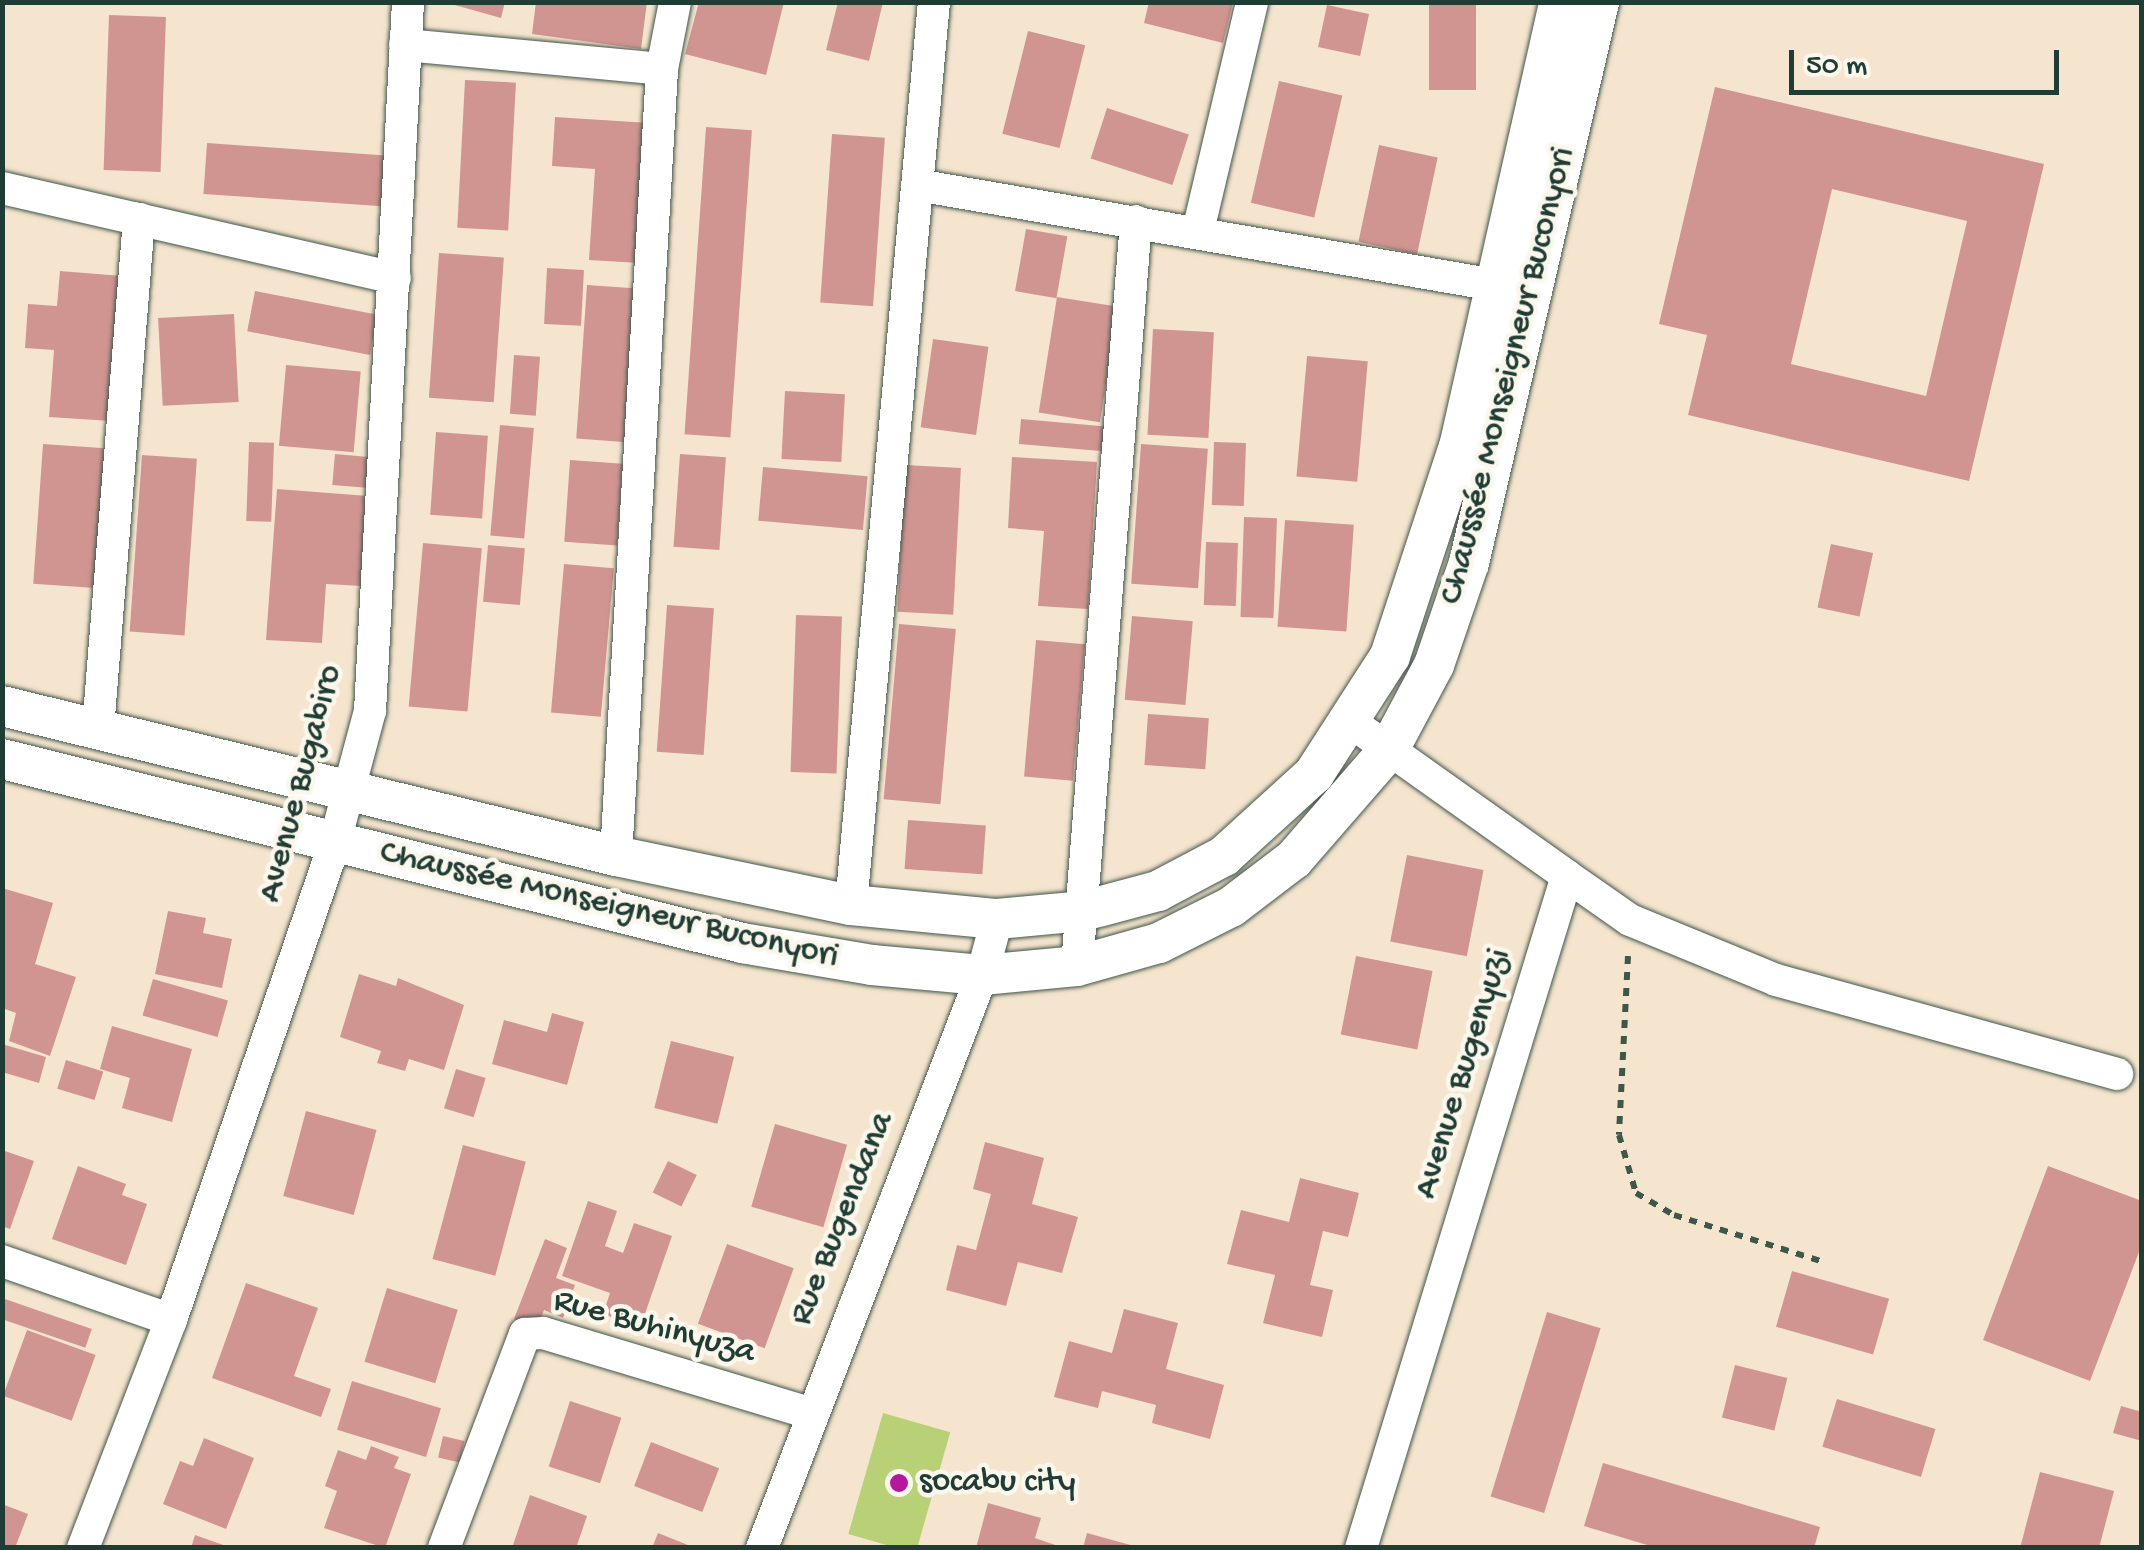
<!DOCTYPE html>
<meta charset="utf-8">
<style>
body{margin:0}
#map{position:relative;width:2144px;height:1550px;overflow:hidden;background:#f6e5ce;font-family:"Gochi Hand",sans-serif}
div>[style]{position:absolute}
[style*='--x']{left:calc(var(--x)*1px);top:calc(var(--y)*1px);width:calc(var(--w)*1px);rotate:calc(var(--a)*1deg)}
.green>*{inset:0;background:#b8d177;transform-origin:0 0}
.building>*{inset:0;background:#d19591;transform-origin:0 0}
.path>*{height:6px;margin-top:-3px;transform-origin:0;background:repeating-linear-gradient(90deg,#3f564b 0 8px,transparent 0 16px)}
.roads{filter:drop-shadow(0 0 2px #3f564b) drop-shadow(0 0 2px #3f564b)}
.minor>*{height:32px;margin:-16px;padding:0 16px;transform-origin:16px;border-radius:16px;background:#fff}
.tertiary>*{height:40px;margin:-20px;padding:0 20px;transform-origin:20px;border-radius:20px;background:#fff}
.dots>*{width:28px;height:28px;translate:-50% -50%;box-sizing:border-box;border:5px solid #fbf7ec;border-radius:50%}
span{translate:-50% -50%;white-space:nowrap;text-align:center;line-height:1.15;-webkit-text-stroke:9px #fbf7ec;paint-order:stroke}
.street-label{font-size:35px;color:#1f3d34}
.poi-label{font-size:35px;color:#1f3d34}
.left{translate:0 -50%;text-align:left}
.frame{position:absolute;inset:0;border:5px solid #1f3d34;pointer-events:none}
.scale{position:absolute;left:1789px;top:50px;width:270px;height:45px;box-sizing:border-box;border:5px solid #1f3d34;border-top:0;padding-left:12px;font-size:30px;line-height:35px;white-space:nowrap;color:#1f3d34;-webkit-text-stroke:8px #fbf7ec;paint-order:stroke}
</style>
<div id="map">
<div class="green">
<i style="left:883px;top:1413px;width:70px;height:126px;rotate:16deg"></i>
</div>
<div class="building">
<i style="clip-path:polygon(444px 2px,505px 2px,501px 18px)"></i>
<i style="clip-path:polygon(536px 2px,647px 2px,641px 49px,532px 34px)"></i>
<i style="clip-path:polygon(699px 2px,784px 2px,766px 75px,685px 54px)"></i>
<i style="clip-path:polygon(838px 2px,883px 2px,869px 61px,826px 50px)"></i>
<i style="clip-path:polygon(1149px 2px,1233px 2px,1223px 43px,1144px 23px)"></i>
<i style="left:1429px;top:2px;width:47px;height:88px"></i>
<i style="left:1327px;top:5px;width:43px;height:43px;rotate:12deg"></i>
<i style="left:109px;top:15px;width:57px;height:155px;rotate:2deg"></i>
<i style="left:1028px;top:31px;width:59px;height:106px;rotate:14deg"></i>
<i style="left:465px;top:80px;width:51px;height:148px;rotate:3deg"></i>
<i style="left:1279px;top:81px;width:65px;height:125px;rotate:13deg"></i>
<i style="clip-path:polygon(evenodd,1715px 87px,2044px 164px,1969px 481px,1688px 415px,1707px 335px,1659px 324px,1715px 87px,1832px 189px,1967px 221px,1926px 396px,1791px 364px,1832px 189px)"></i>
<i style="left:1107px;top:108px;width:86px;height:53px;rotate:18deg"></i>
<i style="clip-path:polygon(555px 117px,649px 123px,639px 263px,589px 260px,595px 169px,552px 166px)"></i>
<i style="left:706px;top:127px;width:46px;height:308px;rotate:4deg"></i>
<i style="left:832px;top:134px;width:53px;height:169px;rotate:4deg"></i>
<i style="left:207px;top:143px;width:179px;height:51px;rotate:4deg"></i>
<i style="left:1379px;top:145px;width:60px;height:99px;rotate:12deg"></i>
<i style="left:1026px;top:229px;width:42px;height:63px;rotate:10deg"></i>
<i style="left:439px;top:253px;width:65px;height:145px;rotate:4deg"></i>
<i style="left:547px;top:268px;width:37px;height:56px;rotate:3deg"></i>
<i style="clip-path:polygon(60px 271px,122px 276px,111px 421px,49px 417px,54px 350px,25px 348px,28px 304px,57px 306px)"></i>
<i style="left:587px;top:285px;width:54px;height:154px;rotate:4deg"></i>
<i style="left:255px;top:291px;width:125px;height:41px;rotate:11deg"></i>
<i style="left:1057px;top:297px;width:62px;height:117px;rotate:9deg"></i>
<i style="left:234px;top:314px;width:88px;height:76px;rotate:87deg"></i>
<i style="left:1153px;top:329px;width:61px;height:106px;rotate:3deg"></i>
<i style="left:933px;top:339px;width:56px;height:89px;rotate:8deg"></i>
<i style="left:514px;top:355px;width:26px;height:59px;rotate:4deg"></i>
<i style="left:1307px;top:356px;width:61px;height:121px;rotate:5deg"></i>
<i style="left:286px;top:365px;width:75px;height:81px;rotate:5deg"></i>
<i style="left:785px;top:391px;width:60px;height:68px;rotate:3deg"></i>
<i style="left:1021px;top:419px;width:85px;height:25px;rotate:5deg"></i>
<i style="left:500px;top:425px;width:34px;height:111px;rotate:5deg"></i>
<i style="left:436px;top:432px;width:52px;height:83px;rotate:4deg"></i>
<i style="left:249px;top:442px;width:25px;height:79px;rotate:2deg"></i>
<i style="left:1214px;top:442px;width:32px;height:63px;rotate:2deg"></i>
<i style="left:43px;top:444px;width:66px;height:140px;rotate:4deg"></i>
<i style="left:1141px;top:444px;width:67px;height:140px;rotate:4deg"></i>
<i style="left:335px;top:454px;width:37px;height:31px;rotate:5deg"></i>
<i style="left:680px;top:454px;width:46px;height:93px;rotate:4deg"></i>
<i style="left:142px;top:455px;width:55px;height:177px;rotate:4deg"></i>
<i style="clip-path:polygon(1012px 457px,1097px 462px,1088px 609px,1038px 606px,1044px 531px,1008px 528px)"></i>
<i style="left:570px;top:460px;width:53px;height:82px;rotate:4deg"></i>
<i style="left:905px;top:465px;width:56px;height:147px;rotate:3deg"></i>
<i style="left:763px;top:467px;width:105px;height:54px;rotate:5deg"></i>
<i style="clip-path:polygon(277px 489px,368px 496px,362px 586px,326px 584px,322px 643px,266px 640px)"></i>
<i style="left:1244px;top:517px;width:33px;height:100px;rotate:2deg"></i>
<i style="left:1285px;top:520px;width:69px;height:107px;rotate:4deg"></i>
<i style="left:1206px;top:542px;width:32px;height:63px;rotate:2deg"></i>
<i style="left:423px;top:543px;width:59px;height:164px;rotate:5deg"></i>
<i style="left:1831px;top:544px;width:43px;height:65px;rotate:12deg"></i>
<i style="left:488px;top:545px;width:37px;height:57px;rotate:5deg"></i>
<i style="left:564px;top:564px;width:50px;height:149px;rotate:5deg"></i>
<i style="left:667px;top:605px;width:47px;height:147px;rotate:4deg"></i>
<i style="left:796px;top:615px;width:46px;height:157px;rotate:2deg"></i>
<i style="left:1132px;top:616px;width:61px;height:84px;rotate:5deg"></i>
<i style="left:899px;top:624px;width:57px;height:176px;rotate:5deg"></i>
<i style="left:1036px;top:640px;width:49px;height:137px;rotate:5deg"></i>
<i style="left:1148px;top:714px;width:61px;height:51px;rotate:4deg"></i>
<i style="left:908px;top:820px;width:78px;height:49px;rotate:4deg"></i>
<i style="left:1407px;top:855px;width:78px;height:88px;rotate:11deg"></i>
<i style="clip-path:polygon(2px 888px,53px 903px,35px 964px,76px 977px,50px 1056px,9px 1041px,16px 1013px,2px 1008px)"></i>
<i style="clip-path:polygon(168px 911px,206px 918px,203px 933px,232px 939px,222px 988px,155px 974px)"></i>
<i style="left:1356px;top:956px;width:78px;height:80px;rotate:11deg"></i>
<i style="clip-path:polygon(359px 974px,396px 986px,398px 978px,464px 1005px,444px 1070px,409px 1059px,405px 1071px,377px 1063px,381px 1051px,340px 1037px)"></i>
<i style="left:153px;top:979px;width:78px;height:38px;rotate:16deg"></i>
<i style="clip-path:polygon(552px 1013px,584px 1022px,567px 1085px,492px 1064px,504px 1020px,547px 1032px)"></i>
<i style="clip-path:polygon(112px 1026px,192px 1049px,172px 1122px,122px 1108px,130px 1078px,100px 1069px)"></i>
<i style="left:671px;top:1041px;width:65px;height:69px;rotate:14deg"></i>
<i style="clip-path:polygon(2px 1044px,46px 1057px,39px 1083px,2px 1072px)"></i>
<i style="left:66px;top:1060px;width:39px;height:30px;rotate:17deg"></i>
<i style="left:456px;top:1069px;width:31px;height:41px;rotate:17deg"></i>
<i style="left:306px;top:1111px;width:73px;height:88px;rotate:15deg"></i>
<i style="left:775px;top:1124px;width:75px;height:86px;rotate:16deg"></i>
<i style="clip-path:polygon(985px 1142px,1044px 1158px,1032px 1204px,1078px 1217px,1062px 1273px,1018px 1262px,1006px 1306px,946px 1290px,957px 1245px,976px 1250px,991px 1194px,973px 1189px)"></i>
<i style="left:463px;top:1145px;width:65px;height:118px;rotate:15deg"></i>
<i style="clip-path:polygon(2px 1150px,34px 1161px,10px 1229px,2px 1226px)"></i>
<i style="left:668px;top:1161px;width:32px;height:35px;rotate:26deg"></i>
<i style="clip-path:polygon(78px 1166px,126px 1184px,122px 1195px,147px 1204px,126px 1265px,52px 1239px)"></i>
<i style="clip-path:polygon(2048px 1166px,2142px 1201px,2142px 1244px,2090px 1381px,1983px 1340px)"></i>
<i style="clip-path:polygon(1300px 1178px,1359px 1193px,1348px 1237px,1323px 1231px,1310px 1285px,1333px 1290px,1322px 1337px,1263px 1323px,1275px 1275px,1227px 1264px,1241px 1210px,1289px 1222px)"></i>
<i style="clip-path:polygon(588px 1201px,617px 1211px,605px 1246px,623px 1253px,634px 1223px,672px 1236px,640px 1328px,603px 1314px,610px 1293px,562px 1276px)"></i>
<i style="clip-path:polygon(545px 1239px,567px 1248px,556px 1278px,575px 1285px,563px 1318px,544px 1310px,537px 1328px,514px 1319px)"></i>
<i style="left:727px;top:1244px;width:71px;height:85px;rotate:20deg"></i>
<i style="left:1792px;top:1271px;width:101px;height:58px;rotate:16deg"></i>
<i style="clip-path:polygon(246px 1283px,318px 1308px,294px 1376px,331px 1389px,321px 1417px,212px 1378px)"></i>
<i style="left:387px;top:1288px;width:74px;height:77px;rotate:17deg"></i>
<i style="left:2px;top:1298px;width:95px;height:20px;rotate:19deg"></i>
<i style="clip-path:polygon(1124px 1309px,1178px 1323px,1166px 1369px,1224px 1385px,1210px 1439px,1152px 1423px,1156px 1405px,1102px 1391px,1098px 1408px,1054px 1397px,1069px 1341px,1112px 1353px)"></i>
<i style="left:1547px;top:1312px;width:56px;height:193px;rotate:17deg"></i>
<i style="left:27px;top:1330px;width:73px;height:70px;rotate:20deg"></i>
<i style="left:1735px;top:1365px;width:54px;height:54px;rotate:14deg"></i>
<i style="left:352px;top:1381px;width:93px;height:51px;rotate:17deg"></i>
<i style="left:1837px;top:1399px;width:103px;height:50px;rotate:17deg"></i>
<i style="left:570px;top:1401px;width:54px;height:69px;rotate:18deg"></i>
<i style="clip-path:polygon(2121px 1406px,2142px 1412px,2142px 1441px,2113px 1433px)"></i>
<i style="left:443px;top:1436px;width:22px;height:22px;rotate:13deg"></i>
<i style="clip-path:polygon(204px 1438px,254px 1458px,226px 1529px,163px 1504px,180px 1461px,193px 1466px)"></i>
<i style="left:651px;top:1442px;width:73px;height:47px;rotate:21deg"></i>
<i style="clip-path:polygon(371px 1446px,399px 1457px,394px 1468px,411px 1474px,385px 1548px,324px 1528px,337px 1491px,325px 1486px,338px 1450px,366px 1460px)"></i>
<i style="clip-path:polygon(1603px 1463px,1820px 1527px,1814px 1548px,1657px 1548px,1584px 1526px)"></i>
<i style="clip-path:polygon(2040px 1472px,2114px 1491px,2099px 1548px,2020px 1548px)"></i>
<i style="clip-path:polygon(530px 1495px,587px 1516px,576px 1548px,512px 1548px)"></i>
<i style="clip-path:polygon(988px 1503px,1041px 1518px,1035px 1538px,1064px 1548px,976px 1548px)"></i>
<i style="clip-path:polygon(2px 1504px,28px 1514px,15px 1548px,2px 1548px)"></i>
<i style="clip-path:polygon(658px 1533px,693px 1547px,693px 1548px,652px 1548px)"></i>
<i style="clip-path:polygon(1087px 1533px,1134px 1546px,1134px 1548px,1083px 1548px)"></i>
<i style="clip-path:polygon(195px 1535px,229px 1547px,228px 1548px,191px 1548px)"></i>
</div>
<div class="path">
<i style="--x:1628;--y:956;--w:179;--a:92.9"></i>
<i style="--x:1619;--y:1135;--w:60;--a:73.7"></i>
<i style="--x:1636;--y:1193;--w:44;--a:30.1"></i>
<i style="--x:1674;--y:1215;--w:154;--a:17.4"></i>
</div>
<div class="roads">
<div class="minor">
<i style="--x:405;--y:45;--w:258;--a:5.3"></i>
<i style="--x:917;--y:185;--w:610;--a:9.82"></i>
<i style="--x:2;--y:188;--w:403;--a:12.9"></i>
<i style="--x:1198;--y:231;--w:235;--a:-76.7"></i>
<i style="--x:1352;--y:723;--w:264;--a:35.4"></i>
<i style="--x:1567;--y:876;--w:703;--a:107.04"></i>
<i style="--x:98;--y:729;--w:512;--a:-85.4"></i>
<i style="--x:616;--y:856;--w:788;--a:-86.65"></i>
<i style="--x:662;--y:69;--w:68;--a:-79"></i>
<i style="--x:1567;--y:876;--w:77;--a:34.9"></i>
<i style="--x:1630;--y:920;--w:158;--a:22.3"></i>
<i style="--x:1776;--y:980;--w:354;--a:15.4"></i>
<i style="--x:851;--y:905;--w:907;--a:-84.75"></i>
<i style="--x:1077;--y:966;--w:747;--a:-85.47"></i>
<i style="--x:2;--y:1261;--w:179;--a:19.2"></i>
<i style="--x:83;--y:1548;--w:244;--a:-68.9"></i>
<i style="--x:171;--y:1320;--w:502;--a:-71.06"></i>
<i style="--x:334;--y:845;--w:139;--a:-75"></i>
<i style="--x:370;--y:711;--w:710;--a:-86.93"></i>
<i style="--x:444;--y:1548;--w:229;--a:-69.3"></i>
<i style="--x:525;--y:1334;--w:18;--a:-3"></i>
<i style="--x:543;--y:1333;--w:278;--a:16.7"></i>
<i style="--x:762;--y:1548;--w:614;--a:-69"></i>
<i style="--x:982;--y:975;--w:58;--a:-75"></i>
</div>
<div class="tertiary">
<i style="--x:2;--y:706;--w:632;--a:13.73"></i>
<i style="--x:616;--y:856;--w:240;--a:11.8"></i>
<i style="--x:851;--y:905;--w:147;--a:5.5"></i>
<i style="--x:997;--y:919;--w:86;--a:-5.3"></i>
<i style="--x:1083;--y:911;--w:78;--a:-14.9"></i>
<i style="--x:1158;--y:891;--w:75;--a:-27.9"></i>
<i style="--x:1224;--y:856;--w:122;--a:-42.3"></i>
<i style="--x:1314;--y:774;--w:140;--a:-57.2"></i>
<i style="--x:1390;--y:656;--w:224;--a:-71.8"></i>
<i style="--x:1460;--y:443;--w:452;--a:-77.3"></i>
<i style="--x:2;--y:759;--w:763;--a:13.96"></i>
<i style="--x:742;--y:943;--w:132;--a:9.6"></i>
<i style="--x:872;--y:965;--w:110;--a:5.2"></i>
<i style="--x:982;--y:975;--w:95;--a:-5.4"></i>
<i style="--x:1077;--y:966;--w:85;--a:-15.7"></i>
<i style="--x:1159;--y:943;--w:80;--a:-26.6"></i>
<i style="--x:1231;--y:907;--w:79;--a:-37.3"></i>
<i style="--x:1294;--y:859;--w:143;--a:-49"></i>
<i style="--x:1388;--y:751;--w:98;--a:-61.9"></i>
<i style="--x:1434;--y:665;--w:108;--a:-71.1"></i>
<i style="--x:1469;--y:563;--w:576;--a:-76.95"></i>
</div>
</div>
<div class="dots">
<i style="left:899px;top:1483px;background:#b5179e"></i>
</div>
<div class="street-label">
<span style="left:1509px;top:376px;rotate:-76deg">Chaussée Monseigneur Buconyori</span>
<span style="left:302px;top:784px;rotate:-75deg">Avenue Bugabiro</span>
<span style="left:609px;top:906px;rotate:13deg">Chaussée Monseigneur Buconyori</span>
<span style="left:1464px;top:1074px;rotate:-73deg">Avenue Bugenyuzi</span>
<span style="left:843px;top:1219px;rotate:-68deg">Rue Bugendana</span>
<span style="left:654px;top:1328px;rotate:15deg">Rue Buhinyuza</span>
</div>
<div class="poi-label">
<span class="left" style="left:919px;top:1483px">socabu city</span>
</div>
<div class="frame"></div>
<div class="scale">50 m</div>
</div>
